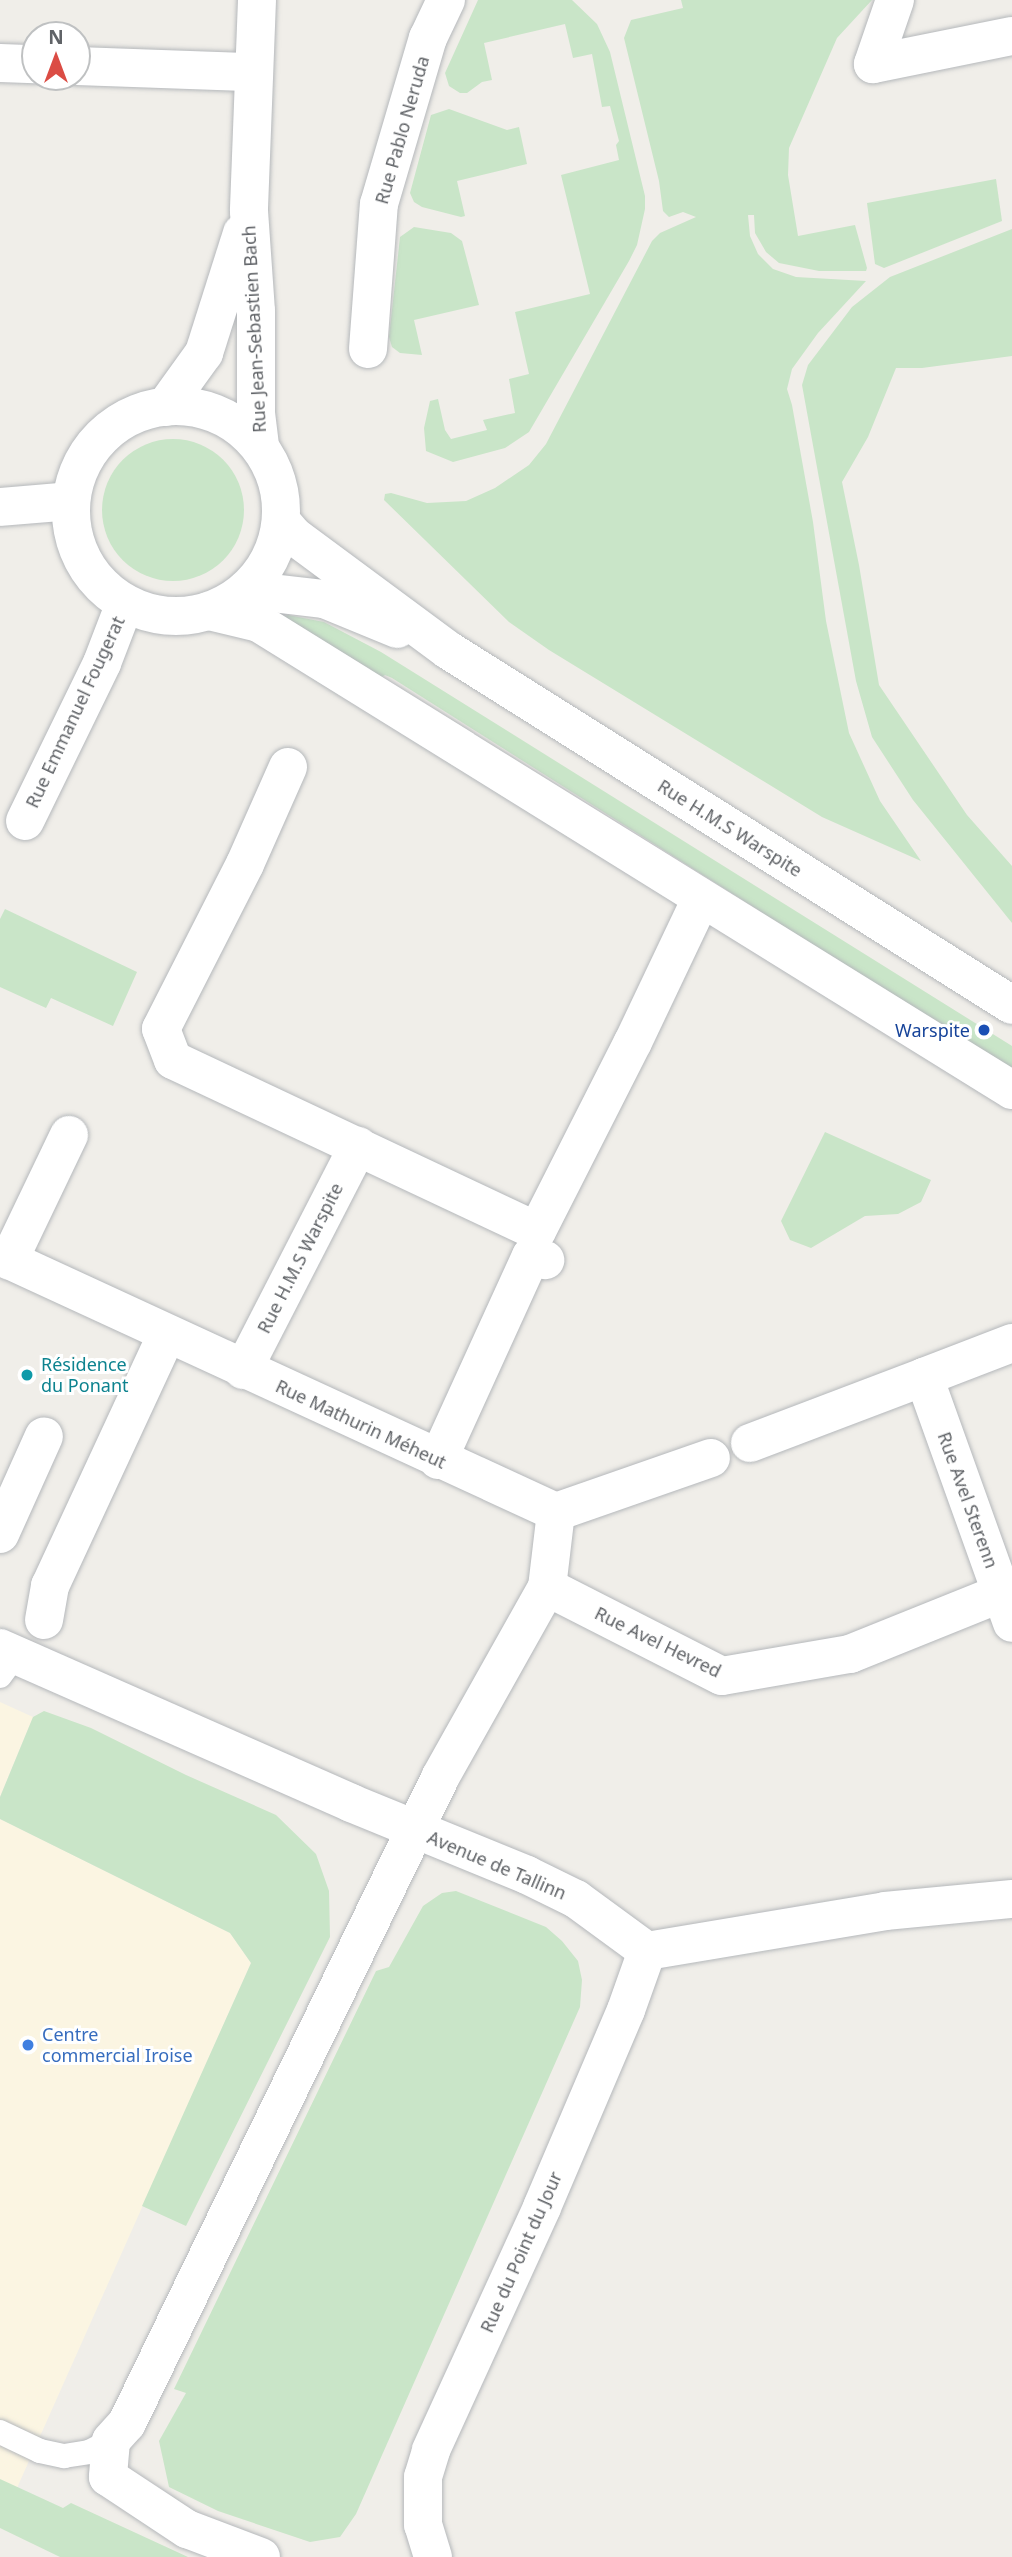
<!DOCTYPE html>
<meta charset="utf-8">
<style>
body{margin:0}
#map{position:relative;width:1012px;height:2557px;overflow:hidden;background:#f0eee9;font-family:"Noto Sans",sans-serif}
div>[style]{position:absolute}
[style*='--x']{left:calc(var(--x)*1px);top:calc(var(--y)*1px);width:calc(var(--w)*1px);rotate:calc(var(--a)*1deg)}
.commercial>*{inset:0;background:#fbf5e2}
.green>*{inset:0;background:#c9e5c8}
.round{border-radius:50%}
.roads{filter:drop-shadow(0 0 2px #b5b8bb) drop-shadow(0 0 2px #b5b8bb)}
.service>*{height:24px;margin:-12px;padding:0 12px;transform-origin:12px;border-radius:12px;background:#fff}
.minor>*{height:38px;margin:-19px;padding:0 19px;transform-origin:19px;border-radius:19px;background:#fff}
.tertiary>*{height:38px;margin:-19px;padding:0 19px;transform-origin:19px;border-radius:19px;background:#fff}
.tertiary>.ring{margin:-19px;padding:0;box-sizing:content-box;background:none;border:38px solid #fff;border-radius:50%}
.dots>*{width:19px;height:19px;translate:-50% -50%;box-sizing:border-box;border:4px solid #fff;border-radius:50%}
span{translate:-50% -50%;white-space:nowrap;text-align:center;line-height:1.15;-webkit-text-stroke:6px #fff;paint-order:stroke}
.street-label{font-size:18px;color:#606367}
.transit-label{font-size:18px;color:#164399}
.right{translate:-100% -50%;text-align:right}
.culture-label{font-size:18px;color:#0d838f}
.left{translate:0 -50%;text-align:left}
.shop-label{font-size:18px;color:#366cbe}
.north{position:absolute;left:21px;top:21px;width:70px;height:70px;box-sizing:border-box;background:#fff;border:2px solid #bfc1c2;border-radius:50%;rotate:0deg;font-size:19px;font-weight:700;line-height:28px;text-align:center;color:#606367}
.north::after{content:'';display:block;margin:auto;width:24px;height:32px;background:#db4c44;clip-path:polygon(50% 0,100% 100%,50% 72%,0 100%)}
</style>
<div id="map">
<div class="commercial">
<i style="clip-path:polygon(0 1702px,33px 1717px,0 1797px)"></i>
<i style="clip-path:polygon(0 1819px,230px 1933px,251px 1963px,0 2526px)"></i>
</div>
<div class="green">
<i style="clip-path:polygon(478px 0,572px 0,597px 24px,610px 52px,645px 196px,645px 209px,637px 245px,629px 261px,529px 432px,505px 448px,453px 462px,426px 451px,424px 428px,430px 401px,438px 399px,445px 430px,451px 439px,487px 430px,483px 420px,515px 413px,509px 379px,529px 374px,515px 312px,590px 294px,561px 175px,619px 160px,616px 145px,619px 141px,610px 106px,602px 107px,592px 54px,573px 58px,565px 24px,484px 43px,492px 80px,482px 82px,467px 93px,460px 93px,449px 86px,445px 73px)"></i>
<i style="clip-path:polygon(681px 0,872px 0,837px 38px,789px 148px,788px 175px,798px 236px,855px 225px,867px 268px,866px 271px,819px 271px,779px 263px,766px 252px,755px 233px,754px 215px,748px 215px,750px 236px,758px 254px,773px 269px,796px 277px,866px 281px,818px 333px,792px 369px,787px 389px,792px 405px,813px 522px,826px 621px,849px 733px,880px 801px,921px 861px,822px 817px,549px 650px,509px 622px,384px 500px,385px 494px,391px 493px,427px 503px,466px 501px,495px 488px,529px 465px,546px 444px,652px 241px,660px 233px,696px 217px,683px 212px,669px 217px,663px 211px,659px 181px,624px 38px,631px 20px,683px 8px)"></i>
<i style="clip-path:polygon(449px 109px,507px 130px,519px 127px,527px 164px,457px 181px,465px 216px,461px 217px,422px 207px,414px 202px,410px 193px,431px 115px)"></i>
<i style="clip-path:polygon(996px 179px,1002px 221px,884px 268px,875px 264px,867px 203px)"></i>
<i style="clip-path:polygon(414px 227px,451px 233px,462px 241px,479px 305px,414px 320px,422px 355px,400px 353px,392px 347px,389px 337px,400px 237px)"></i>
<i style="clip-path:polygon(1012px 229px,1012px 356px,922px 368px,896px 368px,868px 437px,842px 482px,859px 565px,879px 685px,967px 815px,1012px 866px,1012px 923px,913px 800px,872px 737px,856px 681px,802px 385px,808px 365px,852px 307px,890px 277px)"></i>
<i class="round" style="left:102px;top:439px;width:142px;height:142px"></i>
<i style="clip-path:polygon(288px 615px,324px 622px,381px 652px,1012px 1046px,1012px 1071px,392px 678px,385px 675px,379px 679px,373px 678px,370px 669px,282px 617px)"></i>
<i style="clip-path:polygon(5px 909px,137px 972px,113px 1026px,51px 998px,46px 1008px,0 987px,0 919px)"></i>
<i style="clip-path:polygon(825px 1132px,931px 1180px,921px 1202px,898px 1214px,865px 1216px,811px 1248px,790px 1240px,781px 1221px)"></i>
<i style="clip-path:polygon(44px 1711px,91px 1728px,186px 1775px,276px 1815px,316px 1854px,329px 1891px,330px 1937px,186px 2226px,142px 2206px,251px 1963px,230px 1933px,0 1819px,0 1797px,33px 1717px)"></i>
<i style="clip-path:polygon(456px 1891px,546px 1927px,562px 1941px,578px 1961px,582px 1980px,580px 2007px,356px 2514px,340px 2537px,310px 2542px,218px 2511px,169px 2487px,159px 2441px,186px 2393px,174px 2389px,376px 1971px,389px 1967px,423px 1906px,442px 1893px)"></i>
<i style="clip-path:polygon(0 2479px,63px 2508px,71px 2503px,188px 2557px,60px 2557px,0 2528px)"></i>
</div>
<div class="roads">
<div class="service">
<i style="--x:0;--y:1676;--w:26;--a:-54"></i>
<i style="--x:0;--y:2432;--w:44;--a:25.4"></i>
<i style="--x:40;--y:2451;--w:25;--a:12"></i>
<i style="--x:64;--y:2456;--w:25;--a:-9"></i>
<i style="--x:89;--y:2452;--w:25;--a:-27"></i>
</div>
<div class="minor">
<i style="--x:895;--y:0;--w:68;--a:109"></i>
<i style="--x:873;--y:64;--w:142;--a:-11.4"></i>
<i style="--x:0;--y:63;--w:35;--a:2"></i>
<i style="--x:77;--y:66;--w:176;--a:2"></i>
<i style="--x:368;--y:349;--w:145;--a:-85.7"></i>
<i style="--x:379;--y:204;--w:173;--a:-73.6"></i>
<i style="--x:428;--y:38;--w:42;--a:-64.7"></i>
<i style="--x:0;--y:507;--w:71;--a:-4.8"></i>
<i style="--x:209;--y:611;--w:51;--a:13.5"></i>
<i style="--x:259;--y:623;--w:886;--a:31.81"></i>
<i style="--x:288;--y:767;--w:106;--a:113.9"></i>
<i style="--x:245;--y:864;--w:185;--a:117"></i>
<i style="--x:161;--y:1029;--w:33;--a:69"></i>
<i style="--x:173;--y:1060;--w:402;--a:25.2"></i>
<i style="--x:537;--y:1231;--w:212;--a:-63.1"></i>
<i style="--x:633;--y:1042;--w:158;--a:-64.6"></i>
<i style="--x:25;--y:821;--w:176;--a:-64"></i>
<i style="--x:102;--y:663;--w:64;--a:-69"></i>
<i style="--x:69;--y:1135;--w:139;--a:115.6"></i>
<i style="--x:9;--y:1260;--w:602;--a:24.74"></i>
<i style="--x:556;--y:1512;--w:76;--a:96.8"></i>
<i style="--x:547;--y:1587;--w:219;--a:119.3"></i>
<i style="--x:440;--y:1778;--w:717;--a:115.89"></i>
<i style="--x:127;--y:2423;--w:24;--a:132"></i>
<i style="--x:111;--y:2441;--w:36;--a:95"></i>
<i style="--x:108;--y:2477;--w:95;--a:33.4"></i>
<i style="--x:187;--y:2529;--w:79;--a:20.7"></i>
<i style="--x:1012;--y:1343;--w:94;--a:158.9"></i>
<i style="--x:924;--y:1377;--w:261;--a:70.3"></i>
<i style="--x:243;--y:1370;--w:252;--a:-62.8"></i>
<i style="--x:750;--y:1443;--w:186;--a:-20.8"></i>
<i style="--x:438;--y:1460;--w:224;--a:-65.5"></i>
<i style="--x:531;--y:1256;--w:15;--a:16"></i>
<i style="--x:556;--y:1512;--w:164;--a:-19.2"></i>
<i style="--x:0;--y:1534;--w:107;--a:-65.8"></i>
<i style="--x:547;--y:1587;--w:196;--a:27"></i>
<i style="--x:722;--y:1676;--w:130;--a:-9.8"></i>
<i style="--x:850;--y:1654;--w:175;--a:-21.9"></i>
<i style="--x:44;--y:1620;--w:35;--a:-80"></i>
<i style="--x:50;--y:1586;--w:278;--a:-65.1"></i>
<i style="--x:433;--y:2557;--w:34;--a:-107"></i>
<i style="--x:423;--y:2525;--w:48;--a:-90"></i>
<i style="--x:423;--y:2477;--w:28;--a:-73"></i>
<i style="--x:431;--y:2450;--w:267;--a:-65.4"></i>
<i style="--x:542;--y:2207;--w:214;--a:-66.9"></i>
<i style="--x:626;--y:2010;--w:63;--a:-70.4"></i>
</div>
<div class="tertiary">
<i style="--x:257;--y:0;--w:211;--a:92.2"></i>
<i style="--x:249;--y:211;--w:100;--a:86"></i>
<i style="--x:256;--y:311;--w:102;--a:90"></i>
<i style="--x:256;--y:413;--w:35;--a:83"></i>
<i class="ring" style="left:71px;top:406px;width:172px;height:172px"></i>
<i style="--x:165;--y:407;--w:67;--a:-54.2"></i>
<i style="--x:204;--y:353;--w:126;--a:-72.4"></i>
<i style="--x:281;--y:521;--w:20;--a:49"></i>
<i style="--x:294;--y:536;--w:192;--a:36.5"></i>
<i style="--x:448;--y:650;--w:666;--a:32.19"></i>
<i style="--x:246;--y:590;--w:79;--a:6.6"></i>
<i style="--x:324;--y:599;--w:79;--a:22.3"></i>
<i style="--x:0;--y:1648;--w:384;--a:23.8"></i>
<i style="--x:351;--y:1803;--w:190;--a:22.2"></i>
<i style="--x:527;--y:1875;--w:55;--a:26.1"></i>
<i style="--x:576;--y:1899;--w:88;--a:36.2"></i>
<i style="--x:647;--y:1951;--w:241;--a:-9.5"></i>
<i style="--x:885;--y:1911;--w:128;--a:-5.4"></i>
</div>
</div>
<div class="dots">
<i style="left:984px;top:1030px;background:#1a4fb4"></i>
<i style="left:27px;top:1375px;background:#0f9aa8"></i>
<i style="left:28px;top:2045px;background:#3f7fe0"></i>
</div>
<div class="street-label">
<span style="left:402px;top:130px;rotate:-74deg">Rue Pablo Neruda</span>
<span style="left:254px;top:329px;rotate:-93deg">Rue Jean-Sebastien Bach</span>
<span style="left:75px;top:712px;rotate:-65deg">Rue Emmanuel Fougerat</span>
<span style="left:730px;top:828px;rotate:32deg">Rue H.M.S Warspite</span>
<span style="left:300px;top:1258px;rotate:-63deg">Rue H.M.S Warspite</span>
<span style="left:361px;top:1424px;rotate:25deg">Rue Mathurin Méheut</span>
<span style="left:968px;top:1500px;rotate:70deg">Rue Avel Sterenn</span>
<span style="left:658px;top:1642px;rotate:26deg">Rue Avel Hevred</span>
<span style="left:497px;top:1865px;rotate:23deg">Avenue de Tallinn</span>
<span style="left:521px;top:2252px;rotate:-66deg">Rue du Point du Jour</span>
</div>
<div class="transit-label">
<span class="right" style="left:970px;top:1030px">Warspite</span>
</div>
<div class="culture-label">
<span class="left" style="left:41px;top:1375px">Résidence<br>du Ponant</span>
</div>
<div class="shop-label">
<span class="left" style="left:42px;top:2045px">Centre<br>commercial Iroise</span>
</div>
<div class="north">N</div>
</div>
